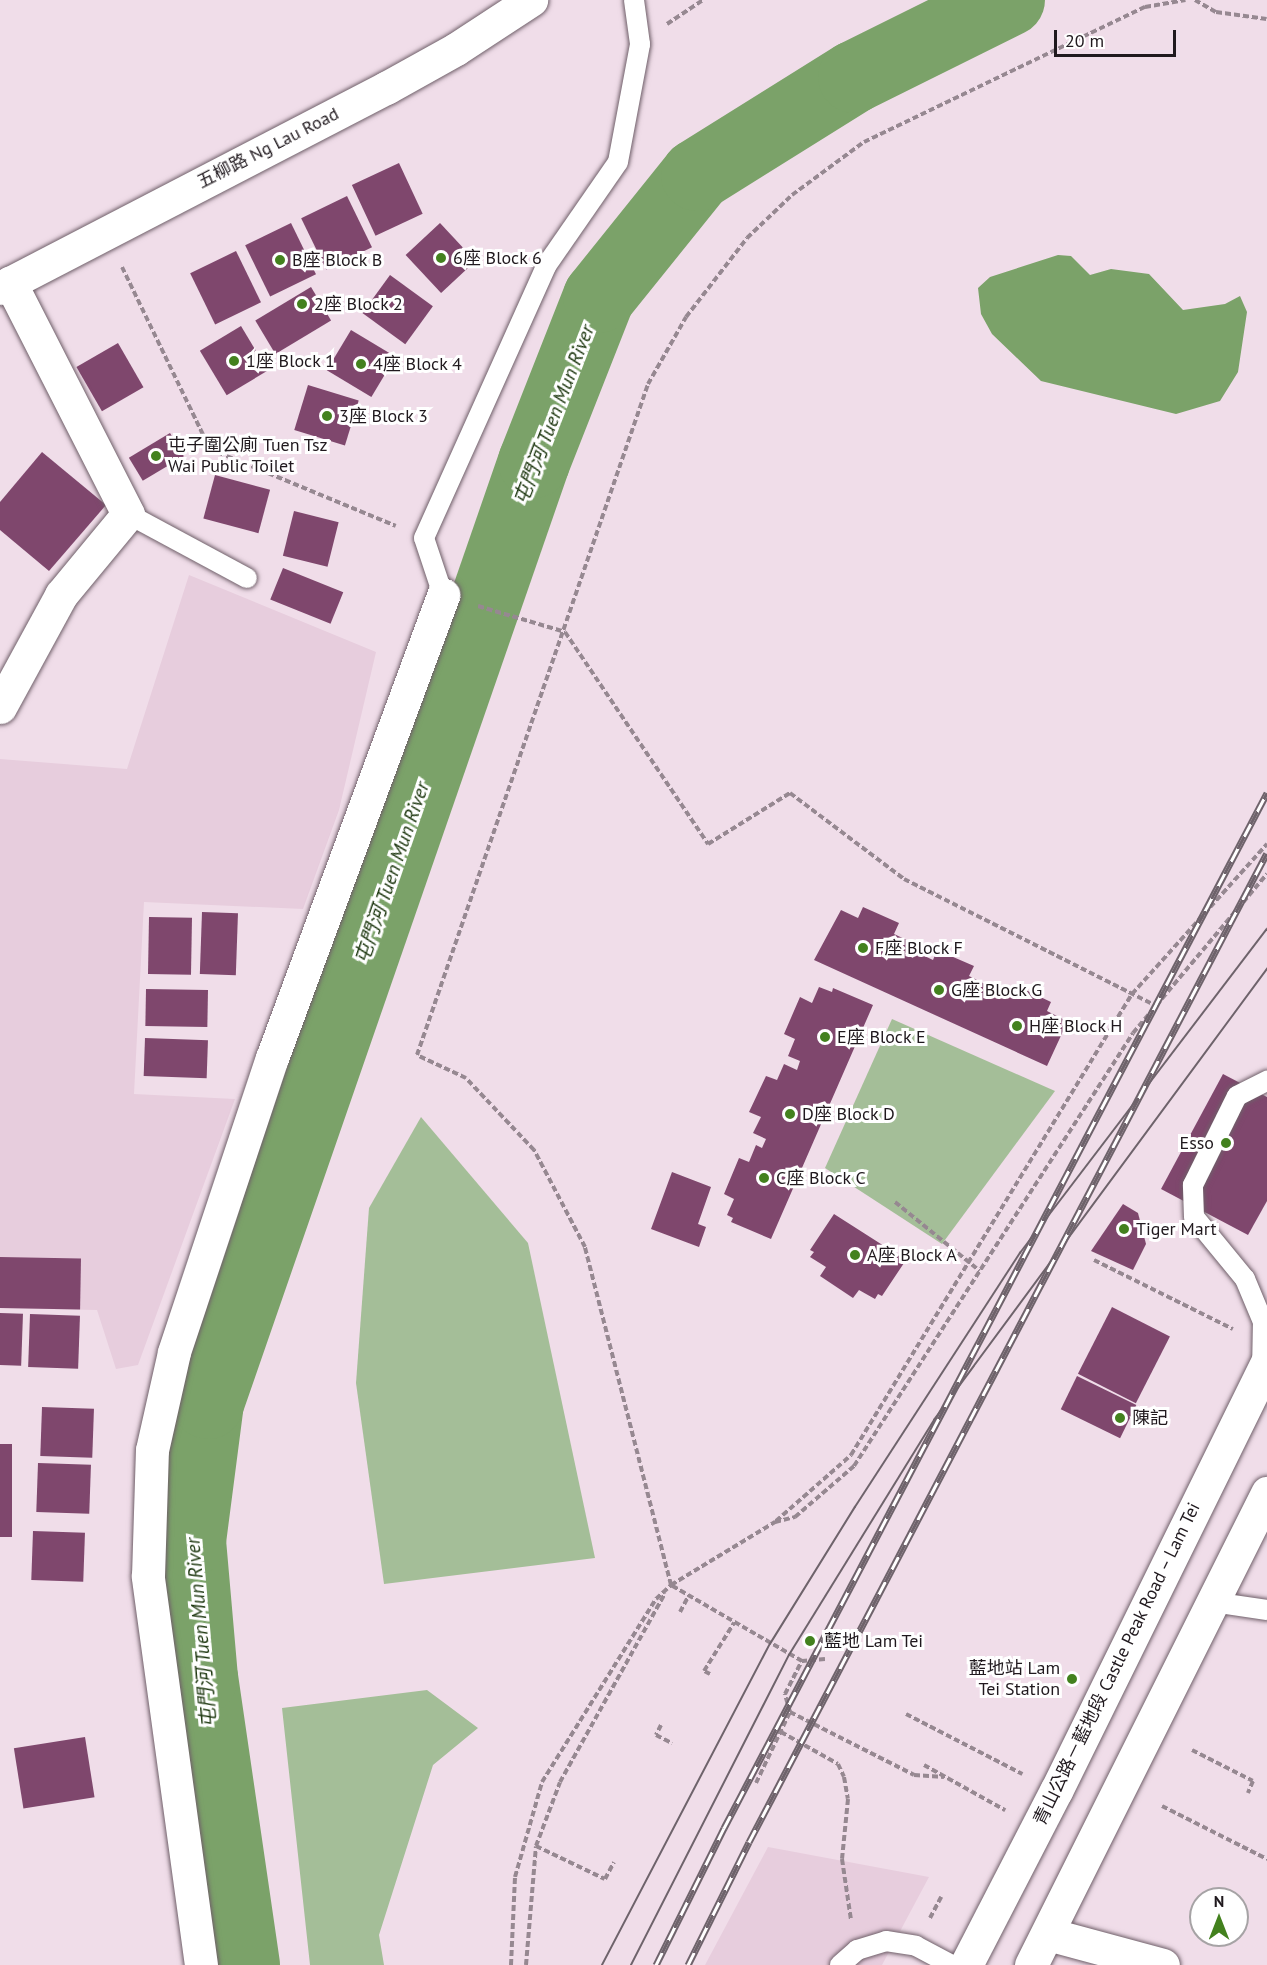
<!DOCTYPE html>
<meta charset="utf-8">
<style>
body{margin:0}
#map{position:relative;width:1267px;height:1965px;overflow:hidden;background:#f0dde9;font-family:"PT Sans","Noto Sans TC",sans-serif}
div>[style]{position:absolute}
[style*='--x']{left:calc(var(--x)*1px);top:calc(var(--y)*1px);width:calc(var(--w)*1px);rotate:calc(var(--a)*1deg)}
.built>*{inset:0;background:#e7cddd}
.green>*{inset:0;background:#a4be98}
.water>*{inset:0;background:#7ba269}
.river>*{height:72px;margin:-36px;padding:0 36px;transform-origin:36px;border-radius:36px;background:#7ba269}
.building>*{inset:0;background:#7f476d;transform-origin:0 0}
.path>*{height:4px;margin-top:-2px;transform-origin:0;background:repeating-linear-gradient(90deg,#968891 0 6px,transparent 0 9px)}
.roads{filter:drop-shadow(0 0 2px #6f5f69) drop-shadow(0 0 2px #6f5f69)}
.service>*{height:20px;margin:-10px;padding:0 10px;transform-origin:10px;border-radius:10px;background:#fff}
.minor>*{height:33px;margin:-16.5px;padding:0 16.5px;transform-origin:16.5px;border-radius:16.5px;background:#fff}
.primary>*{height:33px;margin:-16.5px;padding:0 16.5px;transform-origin:16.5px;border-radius:16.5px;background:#fff}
.tram>*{height:1.5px;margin:-0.75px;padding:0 0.75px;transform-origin:0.75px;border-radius:0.75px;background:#6e636b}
.rail>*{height:7px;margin-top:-3.5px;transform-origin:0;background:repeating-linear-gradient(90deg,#fff 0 14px,#6e636b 0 28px);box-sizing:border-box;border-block:2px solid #6e636b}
.dots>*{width:16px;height:16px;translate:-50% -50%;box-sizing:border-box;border:3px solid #fff;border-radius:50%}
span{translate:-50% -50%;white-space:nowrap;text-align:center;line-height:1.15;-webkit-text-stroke:6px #fff;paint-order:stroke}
.street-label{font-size:18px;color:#20191e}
.poi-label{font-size:18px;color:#20191e}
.left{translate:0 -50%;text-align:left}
.right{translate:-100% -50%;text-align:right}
.water-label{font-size:20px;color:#1b350d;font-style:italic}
.north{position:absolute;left:1189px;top:1887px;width:60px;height:60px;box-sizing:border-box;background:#fff;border:2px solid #a6a3a5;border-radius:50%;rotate:0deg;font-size:16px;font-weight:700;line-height:24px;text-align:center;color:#20191e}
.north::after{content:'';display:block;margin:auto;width:21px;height:27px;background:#43811e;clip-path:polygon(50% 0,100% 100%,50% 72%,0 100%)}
.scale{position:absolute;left:1054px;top:30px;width:122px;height:27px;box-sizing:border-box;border:3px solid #20191e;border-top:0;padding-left:8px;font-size:18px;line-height:21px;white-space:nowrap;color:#20191e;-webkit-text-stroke:4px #fff;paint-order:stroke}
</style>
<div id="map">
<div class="built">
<i style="clip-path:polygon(189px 575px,376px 652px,339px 810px,303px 909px,144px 902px,134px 1094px,235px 1099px,138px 1365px,116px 1369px,97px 1310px,0 1308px,0 759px,127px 769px)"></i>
<i style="clip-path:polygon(768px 1847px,929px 1877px,882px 1965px,705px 1965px)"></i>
</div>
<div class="green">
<i style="clip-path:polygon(892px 1019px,1055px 1091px,942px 1244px,825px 1168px)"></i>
<i style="clip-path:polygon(421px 1117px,528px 1243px,595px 1558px,384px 1584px,356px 1383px,369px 1208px)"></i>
<i style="clip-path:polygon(427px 1690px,478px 1728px,433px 1765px,379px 1935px,384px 1965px,310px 1965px,282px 1708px)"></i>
</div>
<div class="water">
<i style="clip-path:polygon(1058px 255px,1071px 256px,1090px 275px,1111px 269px,1149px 274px,1183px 310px,1225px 304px,1240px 296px,1247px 312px,1238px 372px,1220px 401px,1176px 414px,1041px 381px,992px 334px,981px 314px,978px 288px,990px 277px)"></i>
</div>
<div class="river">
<i style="--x:244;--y:1965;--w:290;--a:-98.3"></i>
<i style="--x:202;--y:1678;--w:138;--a:-95"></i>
<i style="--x:190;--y:1541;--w:139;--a:-82.6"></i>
<i style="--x:208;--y:1403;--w:996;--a:-70.89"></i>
<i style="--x:534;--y:462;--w:177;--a:-68.5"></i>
<i style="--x:599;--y:297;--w:156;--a:-51.2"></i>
<i style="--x:697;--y:175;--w:185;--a:-32"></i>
<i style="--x:854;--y:77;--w:173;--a:-26.4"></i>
</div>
<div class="building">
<i style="left:399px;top:163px;width:56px;height:52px;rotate:65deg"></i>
<i style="left:347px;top:196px;width:57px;height:51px;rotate:64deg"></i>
<i style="left:291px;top:223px;width:57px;height:51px;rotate:64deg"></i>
<i style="left:440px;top:223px;width:52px;height:47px;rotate:47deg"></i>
<i style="left:236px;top:251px;width:57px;height:51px;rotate:64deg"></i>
<i style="left:390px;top:275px;width:53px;height:47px;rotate:36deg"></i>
<i style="left:311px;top:287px;width:39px;height:65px;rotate:59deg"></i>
<i style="left:241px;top:326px;width:52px;height:48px;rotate:59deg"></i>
<i style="left:351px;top:330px;width:52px;height:47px;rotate:31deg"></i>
<i style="left:118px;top:343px;width:51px;height:48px;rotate:60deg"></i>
<i style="left:308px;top:385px;width:53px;height:47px;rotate:17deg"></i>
<i style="left:170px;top:433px;width:27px;height:48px;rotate:59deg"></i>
<i style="clip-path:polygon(42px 452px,106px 505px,49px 571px,0 530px,0 502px)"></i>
<i style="left:215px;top:475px;width:57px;height:45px;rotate:15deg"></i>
<i style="left:294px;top:511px;width:46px;height:46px;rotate:14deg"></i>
<i style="left:283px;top:568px;width:65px;height:34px;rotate:22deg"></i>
<i style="clip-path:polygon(863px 907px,899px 923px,894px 934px,911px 942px,905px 954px,913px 958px,916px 952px,933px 960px,937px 950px,974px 966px,969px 976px,985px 984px,983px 989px,991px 993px,994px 987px,1010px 995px,1015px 985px,1051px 1002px,1047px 1011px,1063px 1019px,1061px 1025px,1065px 1027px,1047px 1066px,814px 960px,841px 910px,858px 918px)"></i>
<i style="left:202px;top:912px;width:36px;height:62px;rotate:2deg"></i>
<i style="left:149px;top:917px;width:43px;height:57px;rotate:1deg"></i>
<i style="clip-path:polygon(819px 987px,832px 992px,833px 988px,873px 1005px,771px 1239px,731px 1222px,733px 1218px,727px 1215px,734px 1199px,724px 1194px,739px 1158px,749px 1162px,756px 1145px,762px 1148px,766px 1139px,753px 1133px,761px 1117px,749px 1112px,766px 1076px,777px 1080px,784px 1064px,797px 1070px,800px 1061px,788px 1056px,795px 1039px,784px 1034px,800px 997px,812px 1003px)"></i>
<i style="left:146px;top:989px;width:62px;height:37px;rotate:1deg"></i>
<i style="left:145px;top:1038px;width:63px;height:38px;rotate:2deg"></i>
<i style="clip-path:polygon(1223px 1074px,1267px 1097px,1267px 1201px,1248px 1235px,1161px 1189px)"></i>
<i style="clip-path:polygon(672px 1172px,711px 1187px,698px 1224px,706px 1227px,699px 1247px,651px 1229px)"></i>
<i style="clip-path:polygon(1123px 1204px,1138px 1213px,1146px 1244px,1133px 1270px,1091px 1251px)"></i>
<i style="clip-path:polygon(834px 1214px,906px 1260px,882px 1296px,878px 1294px,875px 1299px,859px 1290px,853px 1298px,820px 1276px,826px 1267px,810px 1257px,814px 1252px,810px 1250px)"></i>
<i style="left:0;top:1257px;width:81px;height:51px;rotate:1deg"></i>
<i style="left:1112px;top:1307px;width:65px;height:75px;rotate:27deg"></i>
<i style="left:0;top:1313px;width:23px;height:52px;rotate:2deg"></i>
<i style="left:30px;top:1314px;width:50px;height:53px;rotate:2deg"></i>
<i style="left:1077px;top:1376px;width:66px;height:37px;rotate:26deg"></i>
<i style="left:42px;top:1407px;width:52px;height:49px;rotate:2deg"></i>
<i style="left:0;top:1444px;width:12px;height:93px"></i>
<i style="left:38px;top:1463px;width:53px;height:49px;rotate:2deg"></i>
<i style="left:33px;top:1531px;width:52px;height:49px;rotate:2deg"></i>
<i style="left:85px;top:1737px;width:61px;height:72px;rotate:81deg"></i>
</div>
<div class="path">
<i style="--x:1195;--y:0;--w:24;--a:30"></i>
<i style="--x:1216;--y:12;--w:51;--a:7.8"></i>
<i style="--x:667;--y:24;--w:43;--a:-33.7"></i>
<i style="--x:122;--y:267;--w:202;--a:64.2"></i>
<i style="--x:210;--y:449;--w:201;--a:22.5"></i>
<i style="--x:478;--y:606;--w:91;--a:16.6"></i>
<i style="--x:565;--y:632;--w:256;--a:56"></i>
<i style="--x:708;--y:844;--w:97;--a:-31.9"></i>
<i style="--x:790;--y:793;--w:143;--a:37"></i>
<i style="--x:904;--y:879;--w:282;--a:26.7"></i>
<i style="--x:895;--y:1202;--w:109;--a:39.1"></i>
<i style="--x:1094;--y:1260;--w:155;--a:26.4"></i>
<i style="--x:776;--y:1521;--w:100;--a:-41.3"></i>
<i style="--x:851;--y:1455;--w:540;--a:-58.64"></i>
<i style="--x:1132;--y:994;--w:202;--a:-48"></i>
<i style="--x:680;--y:1612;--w:17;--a:-62"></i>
<i style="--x:825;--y:1659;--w:23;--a:175"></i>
<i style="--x:802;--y:1661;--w:151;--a:-149.9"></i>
<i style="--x:671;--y:1585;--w:349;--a:-104.3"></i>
<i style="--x:585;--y:1247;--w:110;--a:-117.7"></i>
<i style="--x:534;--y:1150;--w:99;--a:-133.4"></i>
<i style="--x:466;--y:1078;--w:54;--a:-154.9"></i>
<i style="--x:417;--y:1055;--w:710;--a:-71"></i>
<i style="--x:648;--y:384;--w:77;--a:-60.4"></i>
<i style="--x:686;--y:317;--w:100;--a:-52.3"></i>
<i style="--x:747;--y:238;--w:62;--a:-43.7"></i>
<i style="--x:792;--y:195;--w:89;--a:-36.4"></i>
<i style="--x:864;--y:142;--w:312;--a:-25.7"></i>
<i style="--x:1145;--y:7;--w:41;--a:-9.9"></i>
<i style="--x:710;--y:1674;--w:7;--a:-153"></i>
<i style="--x:704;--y:1671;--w:57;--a:-58"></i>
<i style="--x:790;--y:1712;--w:139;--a:26.9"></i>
<i style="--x:914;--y:1775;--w:30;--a:4"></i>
<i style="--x:906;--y:1714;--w:131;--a:27.3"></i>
<i style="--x:661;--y:1725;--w:11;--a:117"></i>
<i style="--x:656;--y:1735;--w:18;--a:27"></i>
<i style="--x:781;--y:1732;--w:65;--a:29.3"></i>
<i style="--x:838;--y:1764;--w:14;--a:65"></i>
<i style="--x:844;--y:1777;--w:22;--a:80"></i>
<i style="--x:848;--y:1799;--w:60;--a:95.7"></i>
<i style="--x:842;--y:1859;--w:62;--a:81.6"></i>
<i style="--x:1192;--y:1750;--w:68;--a:26.9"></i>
<i style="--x:1253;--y:1781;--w:13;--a:113"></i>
<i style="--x:924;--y:1765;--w:93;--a:29.1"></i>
<i style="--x:756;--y:1783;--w:79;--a:-64.4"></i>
<i style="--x:790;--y:1712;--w:19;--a:-106"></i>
<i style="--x:785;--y:1694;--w:37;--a:-63"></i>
<i style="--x:1162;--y:1806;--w:118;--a:26.8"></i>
<i style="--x:536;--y:1846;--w:76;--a:25.6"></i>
<i style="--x:605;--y:1879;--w:19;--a:-62"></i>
<i style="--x:930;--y:1918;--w:24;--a:-62"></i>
<i style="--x:511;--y:1965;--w:88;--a:-87.4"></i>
<i style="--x:515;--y:1877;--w:99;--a:-74.1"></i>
<i style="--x:542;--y:1782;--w:216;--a:-58.1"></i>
<i style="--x:656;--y:1599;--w:21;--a:-43"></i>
<i style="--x:671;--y:1585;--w:122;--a:-31.2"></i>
<i style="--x:775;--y:1522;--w:21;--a:-14"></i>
<i style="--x:795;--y:1517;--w:78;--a:-40.8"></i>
<i style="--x:854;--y:1466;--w:515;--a:-57.2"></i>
<i style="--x:1133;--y:1033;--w:208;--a:-49.9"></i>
<i style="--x:526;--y:1965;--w:119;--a:-85.2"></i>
<i style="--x:536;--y:1846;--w:68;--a:-69.4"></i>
<i style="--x:560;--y:1782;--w:216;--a:-60.9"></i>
</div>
<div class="roads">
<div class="service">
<i style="--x:128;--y:514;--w:135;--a:28.3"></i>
<i style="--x:443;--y:595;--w:60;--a:-108.4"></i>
<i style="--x:424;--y:538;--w:298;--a:-65.8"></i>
<i style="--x:546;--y:266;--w:126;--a:-55.3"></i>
<i style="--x:618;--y:162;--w:120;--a:-79.4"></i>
<i style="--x:640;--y:44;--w:44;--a:-97.8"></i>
<i style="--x:1262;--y:1372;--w:50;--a:-88.9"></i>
<i style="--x:1263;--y:1322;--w:47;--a:-112.7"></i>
<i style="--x:1245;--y:1279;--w:80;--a:-129.4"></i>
<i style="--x:1194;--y:1217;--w:32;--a:-92"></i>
<i style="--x:1193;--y:1185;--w:99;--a:-63.7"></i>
<i style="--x:1237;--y:1096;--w:34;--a:-27"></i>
<i style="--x:1213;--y:1602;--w:55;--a:8.4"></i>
<i style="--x:840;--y:1965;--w:23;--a:-41"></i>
<i style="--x:857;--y:1950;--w:30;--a:-17"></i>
<i style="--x:886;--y:1941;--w:30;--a:9"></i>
<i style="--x:916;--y:1946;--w:40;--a:28"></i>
</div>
<div class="minor">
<i style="--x:0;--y:288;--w:435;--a:-27.4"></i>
<i style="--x:386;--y:88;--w:80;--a:-29.1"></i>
<i style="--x:456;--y:49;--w:90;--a:-33.2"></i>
<i style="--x:0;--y:707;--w:128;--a:-61.4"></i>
<i style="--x:61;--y:595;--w:105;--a:-50.4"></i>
<i style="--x:128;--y:514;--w:260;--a:-117"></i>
<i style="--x:1048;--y:1934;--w:119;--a:15.1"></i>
<i style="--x:201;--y:1965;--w:393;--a:-97.8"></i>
<i style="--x:148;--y:1576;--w:126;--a:-88.2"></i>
<i style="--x:152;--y:1450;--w:100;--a:-77.3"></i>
<i style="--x:174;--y:1352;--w:310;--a:-71.6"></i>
<i style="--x:272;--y:1058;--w:494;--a:-69.7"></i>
</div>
<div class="primary">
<i style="--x:966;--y:1965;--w:196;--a:-62.7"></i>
<i style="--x:1056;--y:1791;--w:478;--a:-63.8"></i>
<i style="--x:1031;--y:1965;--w:528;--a:-63.43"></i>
</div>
</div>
<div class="tram">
<i style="--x:602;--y:1965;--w:362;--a:-62.4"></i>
<i style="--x:770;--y:1644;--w:161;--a:-58.2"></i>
<i style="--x:855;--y:1507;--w:303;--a:-57"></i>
<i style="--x:1020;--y:1253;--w:407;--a:-52.7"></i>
<i style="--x:631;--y:1965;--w:348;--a:-63"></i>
<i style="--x:789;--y:1655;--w:276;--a:-58.3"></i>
<i style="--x:934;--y:1420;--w:561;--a:-53.56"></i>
</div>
<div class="rail">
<i style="--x:656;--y:1965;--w:153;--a:-63.6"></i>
<i style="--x:724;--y:1828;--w:1169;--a:-62.32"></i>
<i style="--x:688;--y:1965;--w:137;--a:-63.6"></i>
<i style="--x:749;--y:1842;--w:1116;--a:-62.36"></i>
</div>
<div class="dots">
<i style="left:441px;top:258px;background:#43811e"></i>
<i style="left:280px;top:260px;background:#43811e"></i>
<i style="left:302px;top:304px;background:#43811e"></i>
<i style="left:234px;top:361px;background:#43811e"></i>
<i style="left:361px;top:364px;background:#43811e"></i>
<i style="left:327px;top:416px;background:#43811e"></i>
<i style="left:156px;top:456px;background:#43811e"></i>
<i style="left:863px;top:948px;background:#43811e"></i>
<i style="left:939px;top:990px;background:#43811e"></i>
<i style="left:1017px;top:1026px;background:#43811e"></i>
<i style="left:825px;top:1037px;background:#43811e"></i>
<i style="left:790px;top:1114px;background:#43811e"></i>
<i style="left:1226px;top:1143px;background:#43811e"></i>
<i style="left:764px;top:1178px;background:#43811e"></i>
<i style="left:1124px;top:1229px;background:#43811e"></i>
<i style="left:855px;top:1255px;background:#43811e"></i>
<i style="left:1120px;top:1418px;background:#43811e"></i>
<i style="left:810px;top:1641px;background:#43811e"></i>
<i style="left:1072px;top:1679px;background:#43811e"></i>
</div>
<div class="street-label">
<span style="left:268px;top:148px;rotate:-27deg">五柳路 Ng Lau Road</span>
<span style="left:1117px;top:1664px;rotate:-64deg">青山公路－藍地段 Castle Peak Road – Lam Tei</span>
</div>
<div class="poi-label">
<span class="left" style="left:453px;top:258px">6座 Block 6</span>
<span class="left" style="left:292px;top:260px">B座 Block B</span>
<span class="left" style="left:314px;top:304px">2座 Block 2</span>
<span class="left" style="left:246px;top:361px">1座 Block 1</span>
<span class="left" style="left:373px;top:364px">4座 Block 4</span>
<span class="left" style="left:339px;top:416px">3座 Block 3</span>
<span class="left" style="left:168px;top:456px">屯子圍公廁 Tuen Tsz<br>Wai Public Toilet</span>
<span class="left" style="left:875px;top:948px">F座 Block F</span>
<span class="left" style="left:951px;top:990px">G座 Block G</span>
<span class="left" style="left:1029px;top:1026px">H座 Block H</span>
<span class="left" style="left:837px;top:1037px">E座 Block E</span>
<span class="left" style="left:802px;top:1114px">D座 Block D</span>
<span class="right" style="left:1214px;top:1143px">Esso</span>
<span class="left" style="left:776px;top:1178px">C座 Block C</span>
<span class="left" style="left:1136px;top:1229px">Tiger Mart</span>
<span class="left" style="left:867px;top:1255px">A座 Block A</span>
<span class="left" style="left:1132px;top:1418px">陳記</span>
<span class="left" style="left:824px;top:1641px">藍地 Lam Tei</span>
<span class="right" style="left:1060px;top:1679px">藍地站 Lam<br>Tei Station</span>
</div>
<div class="water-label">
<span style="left:554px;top:415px;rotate:-69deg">屯門河 Tuen Mun River</span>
<span style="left:392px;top:873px;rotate:-71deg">屯門河 Tuen Mun River</span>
<span style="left:201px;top:1633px;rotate:-95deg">屯門河 Tuen Mun River</span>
</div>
<div class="north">N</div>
<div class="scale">20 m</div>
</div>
